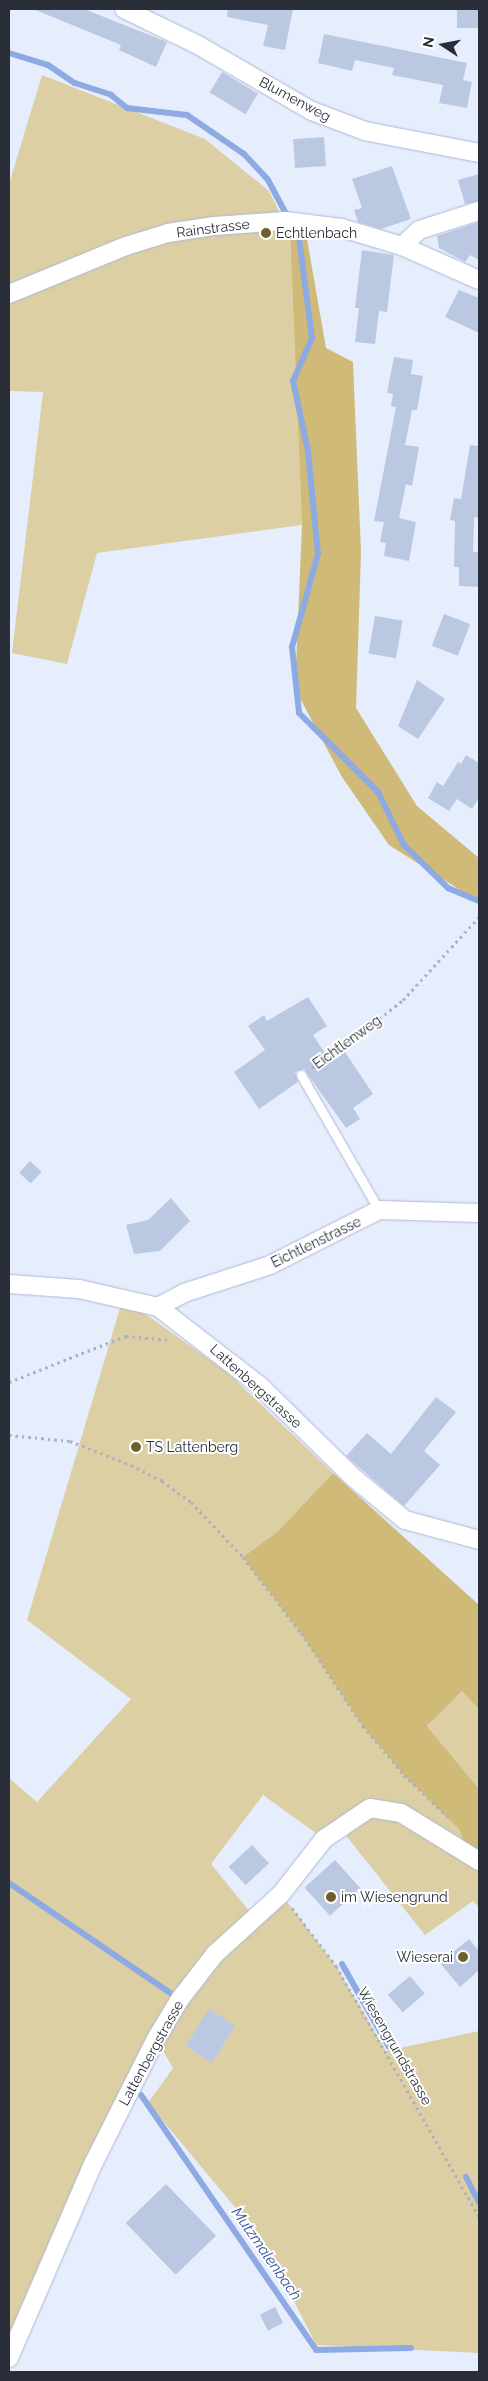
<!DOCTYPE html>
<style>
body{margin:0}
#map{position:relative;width:488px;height:2381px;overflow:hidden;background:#e6eefe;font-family:Raleway,sans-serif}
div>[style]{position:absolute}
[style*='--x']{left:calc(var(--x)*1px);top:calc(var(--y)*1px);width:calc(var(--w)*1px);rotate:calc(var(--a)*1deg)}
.green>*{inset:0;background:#ddcfa4}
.forest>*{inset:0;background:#cfba78}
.stream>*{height:6px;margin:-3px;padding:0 3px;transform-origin:3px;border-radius:3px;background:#8eaae2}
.building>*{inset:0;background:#bbc8e2;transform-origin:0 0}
.path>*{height:3px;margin-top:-1.5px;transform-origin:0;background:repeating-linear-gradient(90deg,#aab1bf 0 2.5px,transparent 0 6.5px)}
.roads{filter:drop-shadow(0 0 1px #adb9d3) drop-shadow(0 0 1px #adb9d3)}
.service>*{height:9px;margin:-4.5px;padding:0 4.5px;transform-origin:4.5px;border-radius:4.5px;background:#fff}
.minor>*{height:18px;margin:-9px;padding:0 9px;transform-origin:9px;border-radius:9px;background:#fff}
.dots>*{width:14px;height:14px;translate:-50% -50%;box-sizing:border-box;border:2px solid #fff;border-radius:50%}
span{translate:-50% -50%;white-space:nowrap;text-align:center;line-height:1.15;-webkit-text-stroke:4px #fff;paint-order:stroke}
.street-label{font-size:14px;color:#292e38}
.poi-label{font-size:14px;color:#292e38}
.left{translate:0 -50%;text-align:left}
.right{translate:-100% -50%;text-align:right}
.water-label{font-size:15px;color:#335297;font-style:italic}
.frame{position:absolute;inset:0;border:10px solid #292e38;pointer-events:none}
.north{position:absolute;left:418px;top:20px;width:50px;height:50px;-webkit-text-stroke:4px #fff;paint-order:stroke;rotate:281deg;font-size:14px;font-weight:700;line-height:20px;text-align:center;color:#292e38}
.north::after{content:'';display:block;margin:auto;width:18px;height:22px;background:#292e38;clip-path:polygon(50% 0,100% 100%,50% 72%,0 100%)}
</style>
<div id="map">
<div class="green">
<i style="clip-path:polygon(42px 75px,205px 139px,269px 191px,290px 233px,302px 525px,97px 553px,67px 664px,12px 653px,43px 392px,9px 391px,9px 184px)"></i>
<i style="clip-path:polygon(123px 1298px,228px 1373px,333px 1473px,277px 1532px,243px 1557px,459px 1829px,467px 1853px,479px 1861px,479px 1907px,473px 1901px,425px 1935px,340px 1828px,324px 1839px,263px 1795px,211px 1864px,255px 1918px,281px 1894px,336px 1966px,386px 2051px,479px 2031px,479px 2353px,316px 2345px,265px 2243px,148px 2103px,173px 2068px,156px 2039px,9px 2358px,9px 1778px,37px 1802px,131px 1699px,27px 1620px)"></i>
<i style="clip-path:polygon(463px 1690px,479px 1709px,479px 1789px,427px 1726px)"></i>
</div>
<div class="forest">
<i style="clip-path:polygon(304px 222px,326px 348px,353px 362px,361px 552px,356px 708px,417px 806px,479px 858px,479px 902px,389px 845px,342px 777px,295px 689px,302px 525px,290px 233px)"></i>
<i style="clip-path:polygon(333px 1473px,479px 1605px,479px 1709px,462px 1691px,427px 1726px,479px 1789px,479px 1861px,467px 1853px,459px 1829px,404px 1775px,363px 1726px,301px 1633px,243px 1557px,277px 1532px)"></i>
</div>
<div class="stream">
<i style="--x:9;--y:53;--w:41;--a:17.1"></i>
<i style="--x:48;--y:65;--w:32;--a:34"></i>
<i style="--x:75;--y:83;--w:38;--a:18"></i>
<i style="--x:111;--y:95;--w:21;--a:39"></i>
<i style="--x:127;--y:108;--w:60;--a:6.7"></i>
<i style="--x:187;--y:115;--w:69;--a:34.4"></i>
<i style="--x:244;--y:154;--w:35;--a:47"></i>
<i style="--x:268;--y:180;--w:66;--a:61.9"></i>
<i style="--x:299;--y:238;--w:101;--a:82.6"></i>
<i style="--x:312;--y:338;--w:47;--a:113.8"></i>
<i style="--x:293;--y:381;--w:72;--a:77.9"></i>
<i style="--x:308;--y:451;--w:103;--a:84.5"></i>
<i style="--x:318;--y:554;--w:97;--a:105.6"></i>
<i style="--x:292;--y:647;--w:66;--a:83.9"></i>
<i style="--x:299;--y:713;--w:112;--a:45"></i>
<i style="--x:378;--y:792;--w:59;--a:63.9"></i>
<i style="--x:404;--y:845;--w:62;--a:44.3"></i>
<i style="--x:448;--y:888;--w:34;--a:23"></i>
<i style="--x:9;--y:1883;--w:197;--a:34.3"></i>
<i style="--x:342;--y:1964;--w:95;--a:60.5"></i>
<i style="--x:141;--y:2095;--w:309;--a:55.5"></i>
<i style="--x:316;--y:2350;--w:95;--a:-1.2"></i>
<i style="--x:466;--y:2177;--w:28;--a:63"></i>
</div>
<div class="building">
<i style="clip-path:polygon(33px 9px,84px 9px,167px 42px,156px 67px,119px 50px,121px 45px)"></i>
<i style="clip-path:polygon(228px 9px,293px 9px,285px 50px,263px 46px,268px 25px,227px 17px)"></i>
<i style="left:457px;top:9px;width:22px;height:19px"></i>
<i style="clip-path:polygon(324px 34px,467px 63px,463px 80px,472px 82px,467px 108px,439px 103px,443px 85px,392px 75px,394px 68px,355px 60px,352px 71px,318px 63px)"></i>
<i style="left:222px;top:72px;width:42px;height:24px;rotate:31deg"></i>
<i style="left:324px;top:137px;width:29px;height:31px;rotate:86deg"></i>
<i style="clip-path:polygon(392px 166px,411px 219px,381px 229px,358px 222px,354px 210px,362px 208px,352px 179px)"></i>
<i style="clip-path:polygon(479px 174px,479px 201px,465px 204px,458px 180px)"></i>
<i style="clip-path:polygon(479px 222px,479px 260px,470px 255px,465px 262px,439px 248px,437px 236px)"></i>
<i style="clip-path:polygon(362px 250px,394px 255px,387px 312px,379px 311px,375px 344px,355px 342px,359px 308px,355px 308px)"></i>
<i style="clip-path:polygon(459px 290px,479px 298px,479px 333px,445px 317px)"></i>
<i style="clip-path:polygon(394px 357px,413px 360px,411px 374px,423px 376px,417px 410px,412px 410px,405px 445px,419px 447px,412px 486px,406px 484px,399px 518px,416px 522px,409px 561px,384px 556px,386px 543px,380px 542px,384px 522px,374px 521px,396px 407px,391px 406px,393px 394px,387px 393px)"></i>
<i style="clip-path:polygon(470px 445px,479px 446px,479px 518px,474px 517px,473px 552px,479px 552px,479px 587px,459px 586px,459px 567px,454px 567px,455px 521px,450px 520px,454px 498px,461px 499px)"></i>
<i style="left:444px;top:614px;width:28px;height:34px;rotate:21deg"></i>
<i style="left:375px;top:616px;width:28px;height:38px;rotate:10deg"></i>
<i style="clip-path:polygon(417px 680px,445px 699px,418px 739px,398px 726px)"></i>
<i style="clip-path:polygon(466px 755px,479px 763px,479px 798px,472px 809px,457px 799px,449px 811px,428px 798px,437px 782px,443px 786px,458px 762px,461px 764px)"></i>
<i style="clip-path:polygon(308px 997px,327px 1026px,313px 1035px,331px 1062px,345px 1052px,373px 1094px,353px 1108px,360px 1119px,346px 1128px,304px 1069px,295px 1072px,298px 1082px,259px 1109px,234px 1072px,265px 1050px,248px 1026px,264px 1015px,267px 1021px)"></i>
<i style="left:30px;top:1161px;width:16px;height:16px;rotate:43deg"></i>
<i style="clip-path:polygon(171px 1198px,190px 1221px,160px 1251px,134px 1254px,126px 1225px,148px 1220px)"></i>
<i style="clip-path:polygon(436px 1397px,456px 1412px,424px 1451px,440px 1465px,404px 1506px,346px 1456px,367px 1433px,391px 1454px)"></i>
<i style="left:252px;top:1845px;width:25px;height:32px;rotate:47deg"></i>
<i style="left:335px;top:1860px;width:38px;height:41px;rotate:48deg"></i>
<i style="clip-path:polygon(469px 1939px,479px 1951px,479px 1970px,460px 1987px,440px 1963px)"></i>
<i style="left:410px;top:1976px;width:23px;height:29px;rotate:50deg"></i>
<i style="left:209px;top:2009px;width:31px;height:44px;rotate:32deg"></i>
<i style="left:166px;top:2184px;width:72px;height:56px;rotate:46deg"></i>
<i style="left:275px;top:2307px;width:18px;height:17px;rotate:63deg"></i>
</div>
<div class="path">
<i style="--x:312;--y:1068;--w:45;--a:-34"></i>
<i style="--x:349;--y:1043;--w:69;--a:-38.5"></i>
<i style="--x:403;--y:1000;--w:113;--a:-47.5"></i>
<i style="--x:9;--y:1382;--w:126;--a:-21.5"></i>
<i style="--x:126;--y:1336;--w:43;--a:5.3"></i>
<i style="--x:9;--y:1435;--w:61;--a:5.6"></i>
<i style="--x:70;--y:1441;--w:66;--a:21.5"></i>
<i style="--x:131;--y:1465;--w:35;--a:27"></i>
<i style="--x:162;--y:1481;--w:36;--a:36"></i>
<i style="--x:191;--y:1502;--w:76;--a:46.6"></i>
<i style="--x:243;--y:1557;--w:96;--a:52.7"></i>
<i style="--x:301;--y:1633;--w:112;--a:56.3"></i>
<i style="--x:363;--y:1726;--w:64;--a:50.1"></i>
<i style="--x:404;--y:1775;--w:64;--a:43.7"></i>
<i style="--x:292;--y:1908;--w:73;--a:52.8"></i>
<i style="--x:336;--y:1966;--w:289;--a:60.3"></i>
</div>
<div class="roads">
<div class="service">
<i style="--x:301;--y:1075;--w:156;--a:60"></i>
</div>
<div class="minor">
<i style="--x:124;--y:9;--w:82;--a:25.9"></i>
<i style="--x:198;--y:45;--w:132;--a:30.1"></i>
<i style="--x:312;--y:111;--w:57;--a:20.7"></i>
<i style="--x:365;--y:131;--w:116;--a:10.9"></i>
<i style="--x:402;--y:246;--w:23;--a:-43"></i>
<i style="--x:419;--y:230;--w:63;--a:-17.6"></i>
<i style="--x:9;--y:294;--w:126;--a:-22.3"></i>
<i style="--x:126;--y:246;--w:44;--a:-17.2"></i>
<i style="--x:168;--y:233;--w:47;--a:-8.7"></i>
<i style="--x:214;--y:226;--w:71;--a:-4"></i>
<i style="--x:285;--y:221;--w:57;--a:7"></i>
<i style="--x:342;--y:228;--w:63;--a:16.7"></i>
<i style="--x:402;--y:246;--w:84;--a:23.8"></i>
<i style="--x:9;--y:1284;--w:70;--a:4.1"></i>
<i style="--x:79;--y:1289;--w:81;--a:12.8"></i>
<i style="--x:158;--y:1307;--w:128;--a:37.7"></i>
<i style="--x:259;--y:1385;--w:133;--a:44.4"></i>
<i style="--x:354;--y:1478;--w:66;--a:39.5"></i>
<i style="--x:405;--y:1520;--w:77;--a:15.1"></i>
<i style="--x:158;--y:1307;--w:30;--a:-28"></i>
<i style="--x:184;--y:1293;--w:90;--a:-18"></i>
<i style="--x:270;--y:1265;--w:122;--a:-26.8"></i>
<i style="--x:379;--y:1210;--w:100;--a:1.7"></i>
<i style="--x:9;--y:2358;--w:211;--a:-66.6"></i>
<i style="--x:93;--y:2164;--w:140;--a:-63.3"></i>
<i style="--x:156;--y:2039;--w:47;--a:-59"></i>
<i style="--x:180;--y:1999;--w:57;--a:-52.1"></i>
<i style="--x:215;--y:1954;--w:89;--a:-42.3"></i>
<i style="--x:281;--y:1894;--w:70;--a:-52"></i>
<i style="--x:324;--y:1839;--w:55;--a:-34"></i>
<i style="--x:370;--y:1808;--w:31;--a:9"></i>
<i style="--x:401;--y:1813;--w:92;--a:31.6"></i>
</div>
</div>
<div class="dots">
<i style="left:266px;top:233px;background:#6f5f2d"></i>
<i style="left:136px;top:1447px;background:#6f5f2d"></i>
<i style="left:331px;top:1897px;background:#6f5f2d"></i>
<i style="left:463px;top:1957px;background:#6f5f2d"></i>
</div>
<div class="street-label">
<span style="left:295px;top:99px;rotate:28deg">Blumenweg</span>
<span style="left:213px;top:228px;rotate:-7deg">Rainstrasse</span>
<span style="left:347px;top:1042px;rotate:-36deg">Eichtlenweg</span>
<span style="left:316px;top:1242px;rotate:-26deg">Eichtlenstrasse</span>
<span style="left:256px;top:1386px;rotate:42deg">Lattenbergstrasse</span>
<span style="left:395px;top:2046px;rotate:60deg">Wiesengrundstrasse</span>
<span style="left:151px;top:2053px;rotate:-61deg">Lattenbergstrasse</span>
</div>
<div class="poi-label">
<span class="left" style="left:276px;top:233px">Echtlenbach</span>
<span class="left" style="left:146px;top:1447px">TS Lattenberg</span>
<span class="left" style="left:341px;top:1897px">im Wiesengrund</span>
<span class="right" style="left:453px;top:1957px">Wieserai</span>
</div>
<div class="water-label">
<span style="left:266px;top:2254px;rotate:55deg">Mutzmalenbach</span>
</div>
<div class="frame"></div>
<div class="north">N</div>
</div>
